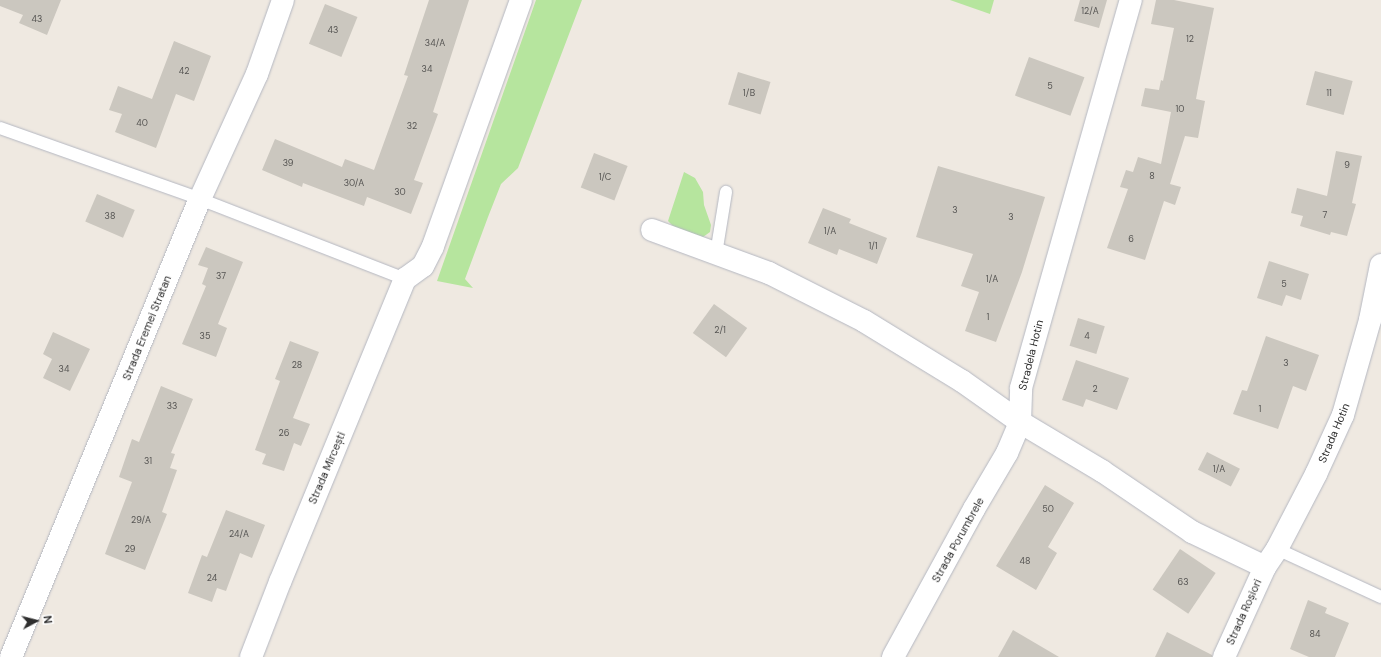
<!DOCTYPE html>
<meta charset="utf-8">
<style>
body{margin:0}
#map{position:relative;width:1381px;height:657px;overflow:hidden;background:#efe9e1;font-family:"DM Sans",sans-serif}
div>[style]{position:absolute}
[style*='--x']{left:calc(var(--x)*1px);top:calc(var(--y)*1px);width:calc(var(--w)*1px);rotate:calc(var(--a)*1deg)}
.green>*{inset:0;background:#b6e59e}
.building>*{inset:0;background:#cbc7bf;transform-origin:0 0}
.roads{filter:drop-shadow(0 0 1px #b4b7c1) drop-shadow(0 0 1px #b4b7c1)}
.lane>*{height:12px;margin:-6px;padding:0 6px;transform-origin:6px;border-radius:6px;background:#fff}
.street>*{height:22px;margin:-11px;padding:0 11px;transform-origin:11px;border-radius:11px;background:#fff}
span{translate:-50% -50%;white-space:nowrap;text-align:center;line-height:1.15;-webkit-text-stroke:3px #fff;paint-order:stroke}
.number-label{font-size:9px;color:#555452}
.number-label span{-webkit-text-stroke-width:0}
.street-label{font-size:11px;color:#2e2e2e}
.north{position:absolute;left:16px;top:601px;width:40px;height:40px;-webkit-text-stroke:3px #fff;paint-order:stroke;rotate:83deg;font-size:11px;font-weight:700;line-height:16px;text-align:center;color:#2e2e2e}
.north::after{content:'';display:block;margin:auto;width:14px;height:18px;background:#2e2e2e;clip-path:polygon(50% 0,100% 100%,50% 72%,0 100%)}
</style>
<div id="map">
<div class="green">
<i style="clip-path:polygon(536px 0,582px 0,518px 168px,501px 184px,488px 217px,465px 279px,473px 288px,437px 281px)"></i>
<i style="clip-path:polygon(950px 0,994px 0,990px 14px)"></i>
<i style="clip-path:polygon(684px 172px,695px 178px,703px 192px,704px 205px,711px 225px,710px 232px,703px 237px,696px 239px,675px 228px,668px 221px)"></i>
</div>
<div class="building">
<i style="clip-path:polygon(0 0,61px 0,47px 35px,19px 23px,23px 15px,0 6px)"></i>
<i style="clip-path:polygon(429px 0,469px 0,433px 112px,438px 114px,414px 180px,423px 183px,411px 214px,367px 197px,364px 206px,303px 183px,302px 187px,262px 170px,275px 139px,342px 167px,345px 159px,374px 170px,408px 76px,404px 75px)"></i>
<i style="clip-path:polygon(1080px 0,1107px 0,1099px 28px,1074px 21px)"></i>
<i style="clip-path:polygon(1156px 0,1174px 0,1214px 8px,1198px 88px,1196px 99px,1205px 101px,1198px 138px,1185px 136px,1170px 184px,1181px 187px,1175px 205px,1164px 201px,1145px 260px,1107px 248px,1128px 189px,1120px 187px,1126px 170px,1133px 172px,1138px 157px,1161px 164px,1171px 112px,1141px 106px,1145px 88px,1159px 90px,1161px 80px,1163px 81px,1174px 28px,1151px 24px)"></i>
<i style="left:325px;top:4px;width:35px;height:43px;rotate:22deg"></i>
<i style="clip-path:polygon(174px 41px,211px 56px,194px 101px,176px 94px,156px 148px,115px 132px,122px 114px,109px 110px,118px 86px,152px 99px)"></i>
<i style="left:1029px;top:57px;width:59px;height:41px;rotate:20deg"></i>
<i style="left:1315px;top:71px;width:39px;height:35px;rotate:15deg"></i>
<i style="left:738px;top:72px;width:34px;height:34px;rotate:17deg"></i>
<i style="clip-path:polygon(1336px 151px,1362px 156px,1352px 203px,1356px 204px,1347px 236px,1331px 232px,1330px 235px,1300px 226px,1303px 216px,1291px 213px,1297px 188px,1327px 196px)"></i>
<i style="left:594px;top:153px;width:36px;height:37px;rotate:21deg"></i>
<i style="clip-path:polygon(938px 166px,1045px 197px,1022px 272px,996px 342px,965px 331px,979px 292px,961px 286px,973px 254px,916px 237px)"></i>
<i style="left:97px;top:194px;width:41px;height:30px;rotate:23deg"></i>
<i style="clip-path:polygon(823px 208px,851px 219px,849px 223px,887px 238px,877px 264px,839px 249px,837px 255px,808px 243px)"></i>
<i style="clip-path:polygon(206px 247px,243px 262px,218px 324px,227px 328px,216px 357px,182px 344px,206px 286px,202px 284px,208px 268px,198px 265px)"></i>
<i style="clip-path:polygon(1269px 261px,1309px 274px,1301px 300px,1286px 295px,1282px 306px,1257px 298px)"></i>
<i style="left:714px;top:304px;width:41px;height:36px;rotate:36deg"></i>
<i style="left:1078px;top:318px;width:28px;height:29px;rotate:17deg"></i>
<i style="clip-path:polygon(53px 332px,90px 349px,70px 391px,43px 378px,52px 359px,43px 354px)"></i>
<i style="clip-path:polygon(1266px 336px,1319px 355px,1306px 391px,1293px 386px,1278px 429px,1233px 414px,1242px 390px,1247px 391px)"></i>
<i style="clip-path:polygon(290px 341px,319px 352px,293px 418px,310px 424px,301px 446px,294px 443px,284px 471px,262px 464px,266px 454px,255px 450px,280px 381px,275px 379px)"></i>
<i style="clip-path:polygon(1076px 360px,1129px 378px,1117px 410px,1086px 399px,1083px 407px,1062px 400px)"></i>
<i style="clip-path:polygon(161px 386px,193px 399px,171px 453px,175px 454px,170px 468px,177px 470px,162px 512px,167px 514px,145px 570px,105px 554px,132px 482px,119px 477px,132px 439px,139px 442px)"></i>
<i style="left:1207px;top:452px;width:37px;height:20px;rotate:27deg"></i>
<i style="clip-path:polygon(1045px 485px,1074px 503px,1048px 547px,1057px 553px,1036px 590px,996px 566px)"></i>
<i style="clip-path:polygon(226px 510px,265px 525px,252px 558px,240px 553px,226px 591px,217px 588px,212px 602px,188px 593px,202px 555px,207px 557px)"></i>
<i style="left:1180px;top:549px;width:43px;height:49px;rotate:34deg"></i>
<i style="clip-path:polygon(1308px 600px,1327px 608px,1325px 613px,1349px 623px,1335px 657px,1309px 657px,1290px 649px)"></i>
<i style="clip-path:polygon(1013px 630px,1059px 657px,998px 657px)"></i>
<i style="clip-path:polygon(1167px 632px,1212px 655px,1212px 657px,1155px 657px)"></i>
</div>
<div class="roads">
<div class="lane">
<i style="--x:0;--y:128;--w:212;--a:19.5"></i>
<i style="--x:200;--y:199;--w:220;--a:21.3"></i>
<i style="--x:716;--y:254;--w:63;--a:-80.8"></i>
<i style="--x:1277;--y:549;--w:115;--a:24.8"></i>
</div>
<div class="street">
<i style="--x:652;--y:230;--w:125;--a:20.2"></i>
<i style="--x:769;--y:273;--w:106;--a:26.8"></i>
<i style="--x:864;--y:321;--w:115;--a:31.5"></i>
<i style="--x:962;--y:381;--w:71;--a:35.3"></i>
<i style="--x:1020;--y:422;--w:96;--a:30.9"></i>
<i style="--x:1102;--y:471;--w:109;--a:34.1"></i>
<i style="--x:1192;--y:532;--w:81;--a:25.6"></i>
<i style="--x:11;--y:657;--w:495;--a:-67.6"></i>
<i style="--x:200;--y:199;--w:137;--a:-65.5"></i>
<i style="--x:257;--y:74;--w:78;--a:-70.6"></i>
<i style="--x:251;--y:657;--w:80;--a:-68.9"></i>
<i style="--x:280;--y:582;--w:328;--a:-67.6"></i>
<i style="--x:405;--y:279;--w:22;--a:-36"></i>
<i style="--x:423;--y:266;--w:22;--a:-63"></i>
<i style="--x:433;--y:246;--w:261;--a:-70.3"></i>
<i style="--x:893;--y:657;--w:169;--a:-61.3"></i>
<i style="--x:974;--y:509;--w:65;--a:-59.5"></i>
<i style="--x:1007;--y:453;--w:34;--a:-67"></i>
<i style="--x:1020;--y:422;--w:34;--a:-88"></i>
<i style="--x:1021;--y:388;--w:403;--a:-74.2"></i>
<i style="--x:1224;--y:657;--w:99;--a:-65.5"></i>
<i style="--x:1265;--y:567;--w:22;--a:-56"></i>
<i style="--x:1277;--y:549;--w:85;--a:-62.5"></i>
<i style="--x:1316;--y:474;--w:65;--a:-65.4"></i>
<i style="--x:1343;--y:415;--w:99;--a:-74.1"></i>
<i style="--x:1370;--y:320;--w:56;--a:-78.7"></i>
</div>
</div>
<div class="number-label">
<span style="left:1090px;top:11px">12/A</span>
<span style="left:37px;top:19px">43</span>
<span style="left:333px;top:30px">43</span>
<span style="left:1190px;top:39px">12</span>
<span style="left:435px;top:43px">34/A</span>
<span style="left:427px;top:69px">34</span>
<span style="left:184px;top:71px">42</span>
<span style="left:1050px;top:86px">5</span>
<span style="left:749px;top:93px">1/B</span>
<span style="left:1329px;top:93px">11</span>
<span style="left:1180px;top:109px">10</span>
<span style="left:142px;top:123px">40</span>
<span style="left:412px;top:126px">32</span>
<span style="left:288px;top:163px">39</span>
<span style="left:1347px;top:165px">9</span>
<span style="left:1152px;top:176px">8</span>
<span style="left:605px;top:177px">1/C</span>
<span style="left:354px;top:183px">30/A</span>
<span style="left:400px;top:192px">30</span>
<span style="left:955px;top:210px">3</span>
<span style="left:1325px;top:215px">7</span>
<span style="left:110px;top:216px">38</span>
<span style="left:1011px;top:217px">3</span>
<span style="left:830px;top:231px">1/A</span>
<span style="left:1131px;top:239px">6</span>
<span style="left:873px;top:246px">1/1</span>
<span style="left:221px;top:276px">37</span>
<span style="left:992px;top:279px">1/A</span>
<span style="left:1284px;top:284px">5</span>
<span style="left:988px;top:317px">1</span>
<span style="left:720px;top:330px">2/1</span>
<span style="left:205px;top:336px">35</span>
<span style="left:1087px;top:336px">4</span>
<span style="left:1286px;top:363px">3</span>
<span style="left:297px;top:365px">28</span>
<span style="left:64px;top:369px">34</span>
<span style="left:1095px;top:389px">2</span>
<span style="left:172px;top:406px">33</span>
<span style="left:1260px;top:409px">1</span>
<span style="left:284px;top:433px">26</span>
<span style="left:148px;top:461px">31</span>
<span style="left:1219px;top:469px">1/A</span>
<span style="left:1048px;top:509px">50</span>
<span style="left:141px;top:520px">29/A</span>
<span style="left:239px;top:534px">24/A</span>
<span style="left:130px;top:549px">29</span>
<span style="left:1025px;top:561px">48</span>
<span style="left:212px;top:578px">24</span>
<span style="left:1183px;top:582px">63</span>
<span style="left:1315px;top:634px">84</span>
</div>
<div class="street-label">
<span style="left:147px;top:328px;rotate:-68deg">Strada Eremei Stratan</span>
<span style="left:1031px;top:355px;rotate:-76deg">Stradela Hotin</span>
<span style="left:1334px;top:433px;rotate:-67deg">Strada Hotin</span>
<span style="left:327px;top:468px;rotate:-67deg">Strada Mircești</span>
<span style="left:958px;top:540px;rotate:-61deg">Strada Porumbrele</span>
<span style="left:1244px;top:612px;rotate:-66deg">Strada Roșiori</span>
</div>
<div class="north">N</div>
</div>
